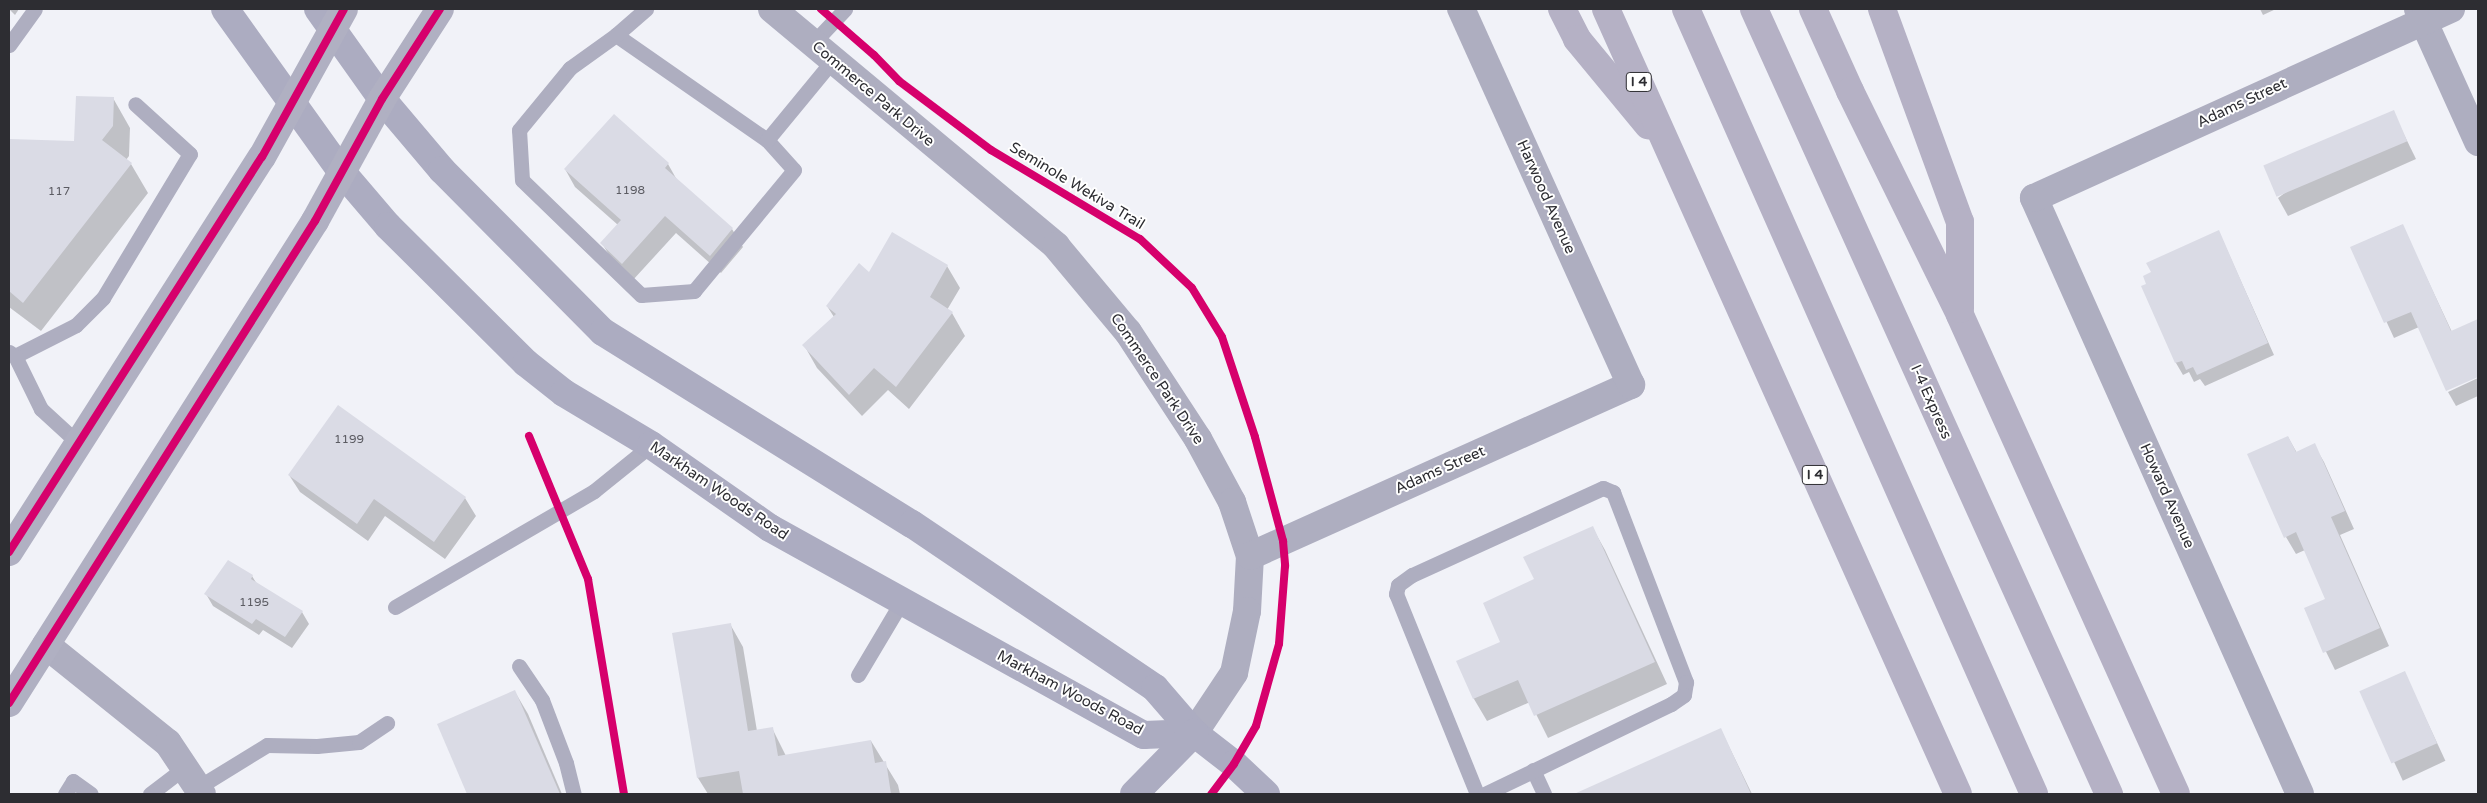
<!DOCTYPE html>
<style>
body{margin:0}
#map{position:relative;width:2487px;height:803px;overflow:hidden;background:#f1f2f8;font-family:"Varela Round",sans-serif}
div>[style]{position:absolute}
[style*='--x']{left:calc(var(--x)*1px);top:calc(var(--y)*1px);width:calc(var(--w)*1px);rotate:calc(var(--a)*1deg)}
.shadow>*{inset:0;background:#0003;transform-origin:0 0}
.building>*{inset:0;background:#dadbe5;transform-origin:0 0}
.lane>*{height:15px;margin:-7.5px;padding:0 7.5px;transform-origin:7.5px;border-radius:7.5px;background:#aeaec0}
.street>*{height:28px;margin:-14px;padding:0 14px;transform-origin:14px;border-radius:14px;background:#aeaec0}
.secondary>*{height:28px;margin:-14px;padding:0 14px;transform-origin:14px;border-radius:14px;background:#acacc1}
.primary>*{height:28px;margin:-14px;padding:0 14px;transform-origin:14px;border-radius:14px;background:#b0b0c2}
.highway>*{height:28px;margin:-14px;padding:0 14px;transform-origin:14px;border-radius:14px;background:#b5b1c5}
.cycleway>*{height:8px;margin:-4px;padding:0 4px;transform-origin:4px;border-radius:4px;background:#d6006c}
span{translate:-50% -50%;white-space:nowrap;text-align:center;line-height:1.15;-webkit-text-stroke:4px #fff;paint-order:stroke}
.number-label{font-size:12px;color:#5b5b62}
.number-label span{-webkit-text-stroke-width:0}
.shield-label span{padding:1px 4px;background:#fff;border:1px solid;border-radius:4px;-webkit-text-stroke-width:0}
.shield-label{font-size:14px;color:#2d2d32;font-weight:700}
.street-label{font-size:15px;color:#2d2d32}
.frame{position:absolute;inset:0;border:10px solid #2d2d32;pointer-events:none}
</style>
<div id="map">
<div class="shadow">
<i style="clip-path:polygon(9px 9px,19px 9px,15px 15px)"></i>
<i style="clip-path:polygon(2260px 9px,2276px 9px,2263px 15px)"></i>
<i style="clip-path:polygon(113px 98px,130px 128px,129px 156px,126px 160px,131px 164px,148px 193px,41px 331px,9px 307px,9px 140px,76px 142px)"></i>
<i style="clip-path:polygon(2393px 112px,2416px 159px,2288px 216px,2278px 198px)"></i>
<i style="clip-path:polygon(668px 164px,677px 180px,732px 229px,743px 247px,721px 273px,676px 233px,633px 280px,612px 260px,602px 243px,618px 225px,575px 187px,565px 169px)"></i>
<i style="clip-path:polygon(2402px 225px,2452px 332px,2478px 320px,2478px 375px,2447px 389px,2419px 327px,2394px 338px,2352px 247px)"></i>
<i style="clip-path:polygon(2219px 232px,2274px 355px,2205px 386px,2200px 379px,2194px 382px,2189px 372px,2183px 375px,2176px 363px,2148px 284px,2152px 273px)"></i>
<i style="clip-path:polygon(947px 266px,960px 288px,947px 310px,952px 313px,965px 336px,909px 409px,888px 390px,862px 416px,817px 368px,804px 345px,834px 317px,827px 306px,870px 274px)"></i>
<i style="clip-path:polygon(2478px 378px,2478px 396px,2456px 406px,2448px 392px)"></i>
<i style="clip-path:polygon(338px 407px,465px 498px,476px 516px,445px 559px,385px 516px,368px 541px,300px 492px,289px 475px)"></i>
<i style="clip-path:polygon(2288px 437px,2297px 453px,2314px 445px,2324px 462px,2354px 529px,2340px 535px,2389px 646px,2335px 670px,2305px 609px,2327px 599px,2305px 550px,2296px 554px,2286px 537px)"></i>
<i style="clip-path:polygon(1592px 527px,1605px 550px,1667px 684px,1548px 738px,1530px 702px,1487px 721px,1474px 699px,1458px 662px,1502px 642px)"></i>
<i style="clip-path:polygon(252px 576px,257px 584px,302px 612px,309px 624px,292px 648px,263px 630px,259px 635px,213px 606px,206px 594px)"></i>
<i style="clip-path:polygon(730px 624px,743px 647px,757px 731px,772px 728px,786px 756px,871px 741px,898px 785px,900px 794px,708px 794px,698px 778px)"></i>
<i style="left:2404px;top:672px;width:98px;height:47px;rotate:65deg"></i>
<i style="clip-path:polygon(515px 692px,528px 714px,562px 794px,469px 794px,439px 725px)"></i>
<i style="clip-path:polygon(1721px 730px,1752px 794px,1615px 794px,1608px 780px)"></i>
</div>
<div class="building">
<i style="clip-path:polygon(76px 96px,114px 97px,113px 126px,102px 140px,132px 163px,23px 303px,9px 291px,9px 139px,74px 141px)"></i>
<i style="left:2394px;top:110px;width:34px;height:142px;rotate:67deg"></i>
<i style="clip-path:polygon(614px 114px,669px 163px,665px 168px,733px 228px,710px 256px,665px 216px,622px 264px,600px 243px,621px 220px,564px 169px)"></i>
<i style="clip-path:polygon(2403px 224px,2451px 331px,2478px 319px,2478px 377px,2446px 391px,2411px 312px,2384px 323px,2350px 247px)"></i>
<i style="clip-path:polygon(2219px 230px,2268px 343px,2197px 375px,2193px 367px,2186px 370px,2182px 361px,2175px 363px,2141px 286px,2146px 284px,2143px 276px,2151px 272px,2146px 263px)"></i>
<i style="clip-path:polygon(892px 232px,948px 265px,930px 297px,953px 312px,896px 387px,874px 368px,849px 395px,802px 345px,836px 314px,826px 306px,859px 263px,869px 272px)"></i>
<i style="clip-path:polygon(338px 405px,466px 497px,434px 542px,374px 499px,357px 524px,288px 475px)"></i>
<i style="clip-path:polygon(2288px 436px,2296px 452px,2315px 443px,2345px 511px,2331px 517px,2380px 628px,2323px 653px,2304px 608px,2325px 599px,2296px 532px,2284px 538px,2247px 454px)"></i>
<i style="clip-path:polygon(1593px 526px,1655px 662px,1534px 716px,1518px 680px,1473px 699px,1456px 661px,1500px 642px,1483px 603px,1534px 579px,1523px 557px)"></i>
<i style="clip-path:polygon(228px 560px,253px 575px,251px 579px,303px 611px,285px 637px,256px 619px,252px 624px,204px 594px)"></i>
<i style="clip-path:polygon(731px 623px,748px 731px,773px 727px,778px 756px,871px 740px,875px 763px,886px 761px,891px 794px,743px 794px,739px 771px,697px 778px,672px 633px)"></i>
<i style="left:2405px;top:671px;width:79px;height:50px;rotate:66deg"></i>
<i style="clip-path:polygon(515px 690px,560px 794px,467px 794px,437px 724px)"></i>
<i style="clip-path:polygon(1721px 728px,1751px 794px,1574px 794px)"></i>
</div>
<div class="lane">
<i style="--x:616;--y:35;--w:184;--a:34.8"></i>
<i style="--x:767;--y:140;--w:40;--a:48"></i>
<i style="--x:794;--y:170;--w:157;--a:129.6"></i>
<i style="--x:694;--y:291;--w:53;--a:175.7"></i>
<i style="--x:641;--y:295;--w:165;--a:-136"></i>
<i style="--x:522;--y:180;--w:50;--a:-93.4"></i>
<i style="--x:519;--y:130;--w:80;--a:-50.6"></i>
<i style="--x:570;--y:68;--w:57;--a:-35.7"></i>
<i style="--x:616;--y:35;--w:40;--a:-41"></i>
<i style="--x:813;--y:43;--w:47;--a:-46.7"></i>
<i style="--x:9;--y:45;--w:44;--a:-54.2"></i>
<i style="--x:767;--y:140;--w:104;--a:-50.5"></i>
<i style="--x:9;--y:352;--w:7;--a:34"></i>
<i style="--x:15;--y:356;--w:68;--a:-26.9"></i>
<i style="--x:76;--y:325;--w:38;--a:-45"></i>
<i style="--x:103;--y:298;--w:168;--a:-58.9"></i>
<i style="--x:190;--y:154;--w:74;--a:-137.7"></i>
<i style="--x:15;--y:356;--w:59;--a:63.9"></i>
<i style="--x:41;--y:409;--w:50;--a:42.6"></i>
<i style="--x:395;--y:607;--w:230;--a:-30.2"></i>
<i style="--x:594;--y:491;--w:73;--a:-38.9"></i>
<i style="--x:519;--y:666;--w:41;--a:55.9"></i>
<i style="--x:542;--y:700;--w:67;--a:69.1"></i>
<i style="--x:566;--y:763;--w:32;--a:76"></i>
<i style="--x:858;--y:675;--w:86;--a:-59.3"></i>
<i style="--x:1533;--y:770;--w:26;--a:65"></i>
<i style="--x:197;--y:788;--w:82;--a:-31.6"></i>
<i style="--x:267;--y:745;--w:50;--a:1.1"></i>
<i style="--x:317;--y:746;--w:42;--a:-5.4"></i>
<i style="--x:359;--y:742;--w:34;--a:-34"></i>
<i style="--x:65;--y:794;--w:15;--a:-58"></i>
<i style="--x:73;--y:781;--w:22;--a:36"></i>
<i style="--x:150;--y:794;--w:43;--a:-37.4"></i>
<i style="--x:1477;--y:794;--w:216;--a:-112"></i>
<i style="--x:1396;--y:594;--w:9;--a:-77"></i>
<i style="--x:1398;--y:585;--w:17;--a:-36"></i>
<i style="--x:1412;--y:575;--w:210;--a:-24.5"></i>
<i style="--x:1603;--y:488;--w:11;--a:22"></i>
<i style="--x:1613;--y:492;--w:204;--a:69"></i>
<i style="--x:1686;--y:682;--w:13;--a:99"></i>
<i style="--x:1684;--y:695;--w:16;--a:145"></i>
<i style="--x:1671;--y:704;--w:207;--a:154.2"></i>
</div>
<div class="street">
<i style="--x:772;--y:9;--w:370;--a:39.8"></i>
<i style="--x:1056;--y:246;--w:112;--a:50.1"></i>
<i style="--x:1128;--y:332;--w:128;--a:56.8"></i>
<i style="--x:1198;--y:439;--w:72;--a:61.6"></i>
<i style="--x:1232;--y:502;--w:57;--a:71.6"></i>
<i style="--x:1250;--y:556;--w:55;--a:93.1"></i>
<i style="--x:1247;--y:611;--w:63;--a:101.8"></i>
<i style="--x:1234;--y:673;--w:72;--a:123.7"></i>
<i style="--x:2418;--y:9;--w:146;--a:65.7"></i>
<i style="--x:1250;--y:556;--w:418;--a:-24.2"></i>
<i style="--x:1631;--y:385;--w:413;--a:-114.3"></i>
<i style="--x:46;--y:645;--w:156;--a:38.8"></i>
<i style="--x:168;--y:743;--w:61;--a:56.3"></i>
<i style="--x:2300;--y:794;--w:653;--a:-114.05"></i>
<i style="--x:2034;--y:198;--w:458;--a:-24.4"></i>
</div>
<div class="secondary">
<i style="--x:225;--y:9;--w:199;--a:54.4"></i>
<i style="--x:341;--y:171;--w:72;--a:49.5"></i>
<i style="--x:388;--y:226;--w:194;--a:44.8"></i>
<i style="--x:526;--y:363;--w:48;--a:38.3"></i>
<i style="--x:564;--y:393;--w:101;--a:30.9"></i>
<i style="--x:651;--y:445;--w:145;--a:34.9"></i>
<i style="--x:770;--y:528;--w:427;--a:29"></i>
<i style="--x:1144;--y:735;--w:50;--a:-2.3"></i>
<i style="--x:318;--y:9;--w:110;--a:54.6"></i>
<i style="--x:382;--y:99;--w:93;--a:49.8"></i>
<i style="--x:442;--y:170;--w:228;--a:45.2"></i>
<i style="--x:603;--y:332;--w:364;--a:31.9"></i>
<i style="--x:912;--y:524;--w:293;--a:34"></i>
<i style="--x:1155;--y:688;--w:60;--a:49.1"></i>
<i style="--x:1194;--y:733;--w:51;--a:37.8"></i>
<i style="--x:1234;--y:764;--w:44;--a:43.2"></i>
<i style="--x:1134;--y:794;--w:86;--a:-45.5"></i>
</div>
<div class="primary">
<i style="--x:9;--y:552;--w:469;--a:-57.4"></i>
<i style="--x:262;--y:157;--w:169;--a:-61"></i>
<i style="--x:9;--y:703;--w:571;--a:-57.59"></i>
<i style="--x:315;--y:221;--w:139;--a:-61.2"></i>
<i style="--x:382;--y:99;--w:107;--a:-57.2"></i>
</div>
<div class="highway">
<i style="--x:1562;--y:9;--w:34;--a:63"></i>
<i style="--x:1577;--y:39;--w:112;--a:50.5"></i>
<i style="--x:1606;--y:9;--w:860;--a:65.85"></i>
<i style="--x:1686;--y:9;--w:859;--a:66.09"></i>
<i style="--x:1754;--y:9;--w:862;--a:65.67"></i>
<i style="--x:1813;--y:9;--w:90;--a:65.7"></i>
<i style="--x:1850;--y:91;--w:250;--a:63.8"></i>
<i style="--x:1960;--y:315;--w:525;--a:65.73"></i>
<i style="--x:1882;--y:9;--w:227;--a:69.9"></i>
<i style="--x:1960;--y:222;--w:87;--a:90"></i>
</div>
<div class="cycleway">
<i style="--x:821;--y:9;--w:70;--a:41"></i>
<i style="--x:874;--y:55;--w:36;--a:46"></i>
<i style="--x:899;--y:81;--w:115;--a:36.9"></i>
<i style="--x:991;--y:150;--w:174;--a:30.9"></i>
<i style="--x:1140;--y:239;--w:71;--a:43.3"></i>
<i style="--x:1192;--y:288;--w:57;--a:58.5"></i>
<i style="--x:1222;--y:337;--w:105;--a:71.7"></i>
<i style="--x:1255;--y:437;--w:108;--a:74.9"></i>
<i style="--x:1283;--y:541;--w:25;--a:85"></i>
<i style="--x:1285;--y:566;--w:78;--a:94.4"></i>
<i style="--x:1279;--y:644;--w:85;--a:105.7"></i>
<i style="--x:1256;--y:726;--w:44;--a:120.1"></i>
<i style="--x:1234;--y:764;--w:38;--a:127"></i>
<i style="--x:529;--y:436;--w:155;--a:67.6"></i>
<i style="--x:588;--y:579;--w:218;--a:80.5"></i>
<i style="--x:9;--y:552;--w:469;--a:-57.4"></i>
<i style="--x:262;--y:157;--w:169;--a:-61"></i>
<i style="--x:9;--y:703;--w:571;--a:-57.59"></i>
<i style="--x:315;--y:221;--w:139;--a:-61.2"></i>
<i style="--x:382;--y:99;--w:107;--a:-57.2"></i>
</div>
<div class="number-label">
<span style="left:630px;top:191px">1198</span>
<span style="left:59px;top:192px">117</span>
<span style="left:349px;top:440px">1199</span>
<span style="left:254px;top:603px">1195</span>
</div>
<div class="shield-label">
<span style="left:1639px;top:82px">I 4</span>
<span style="left:1815px;top:475px">I 4</span>
</div>
<div class="street-label">
<span style="left:873px;top:94px;rotate:40deg">Commerce Park Drive</span>
<span style="left:2242px;top:103px;rotate:-25deg">Adams Street</span>
<span style="left:1077px;top:186px;rotate:31deg">Seminole Wekiva Trail</span>
<span style="left:1546px;top:197px;rotate:66deg">Harwood Avenue</span>
<span style="left:1157px;top:379px;rotate:56deg">Commerce Park Drive</span>
<span style="left:1931px;top:402px;rotate:66deg">I-4 Express</span>
<span style="left:1440px;top:470px;rotate:-24deg">Adams Street</span>
<span style="left:719px;top:491px;rotate:34deg">Markham Woods Road</span>
<span style="left:2167px;top:496px;rotate:66deg">Howard Avenue</span>
<span style="left:1070px;top:693px;rotate:28deg">Markham Woods Road</span>
</div>
<div class="frame"></div>
</div>
